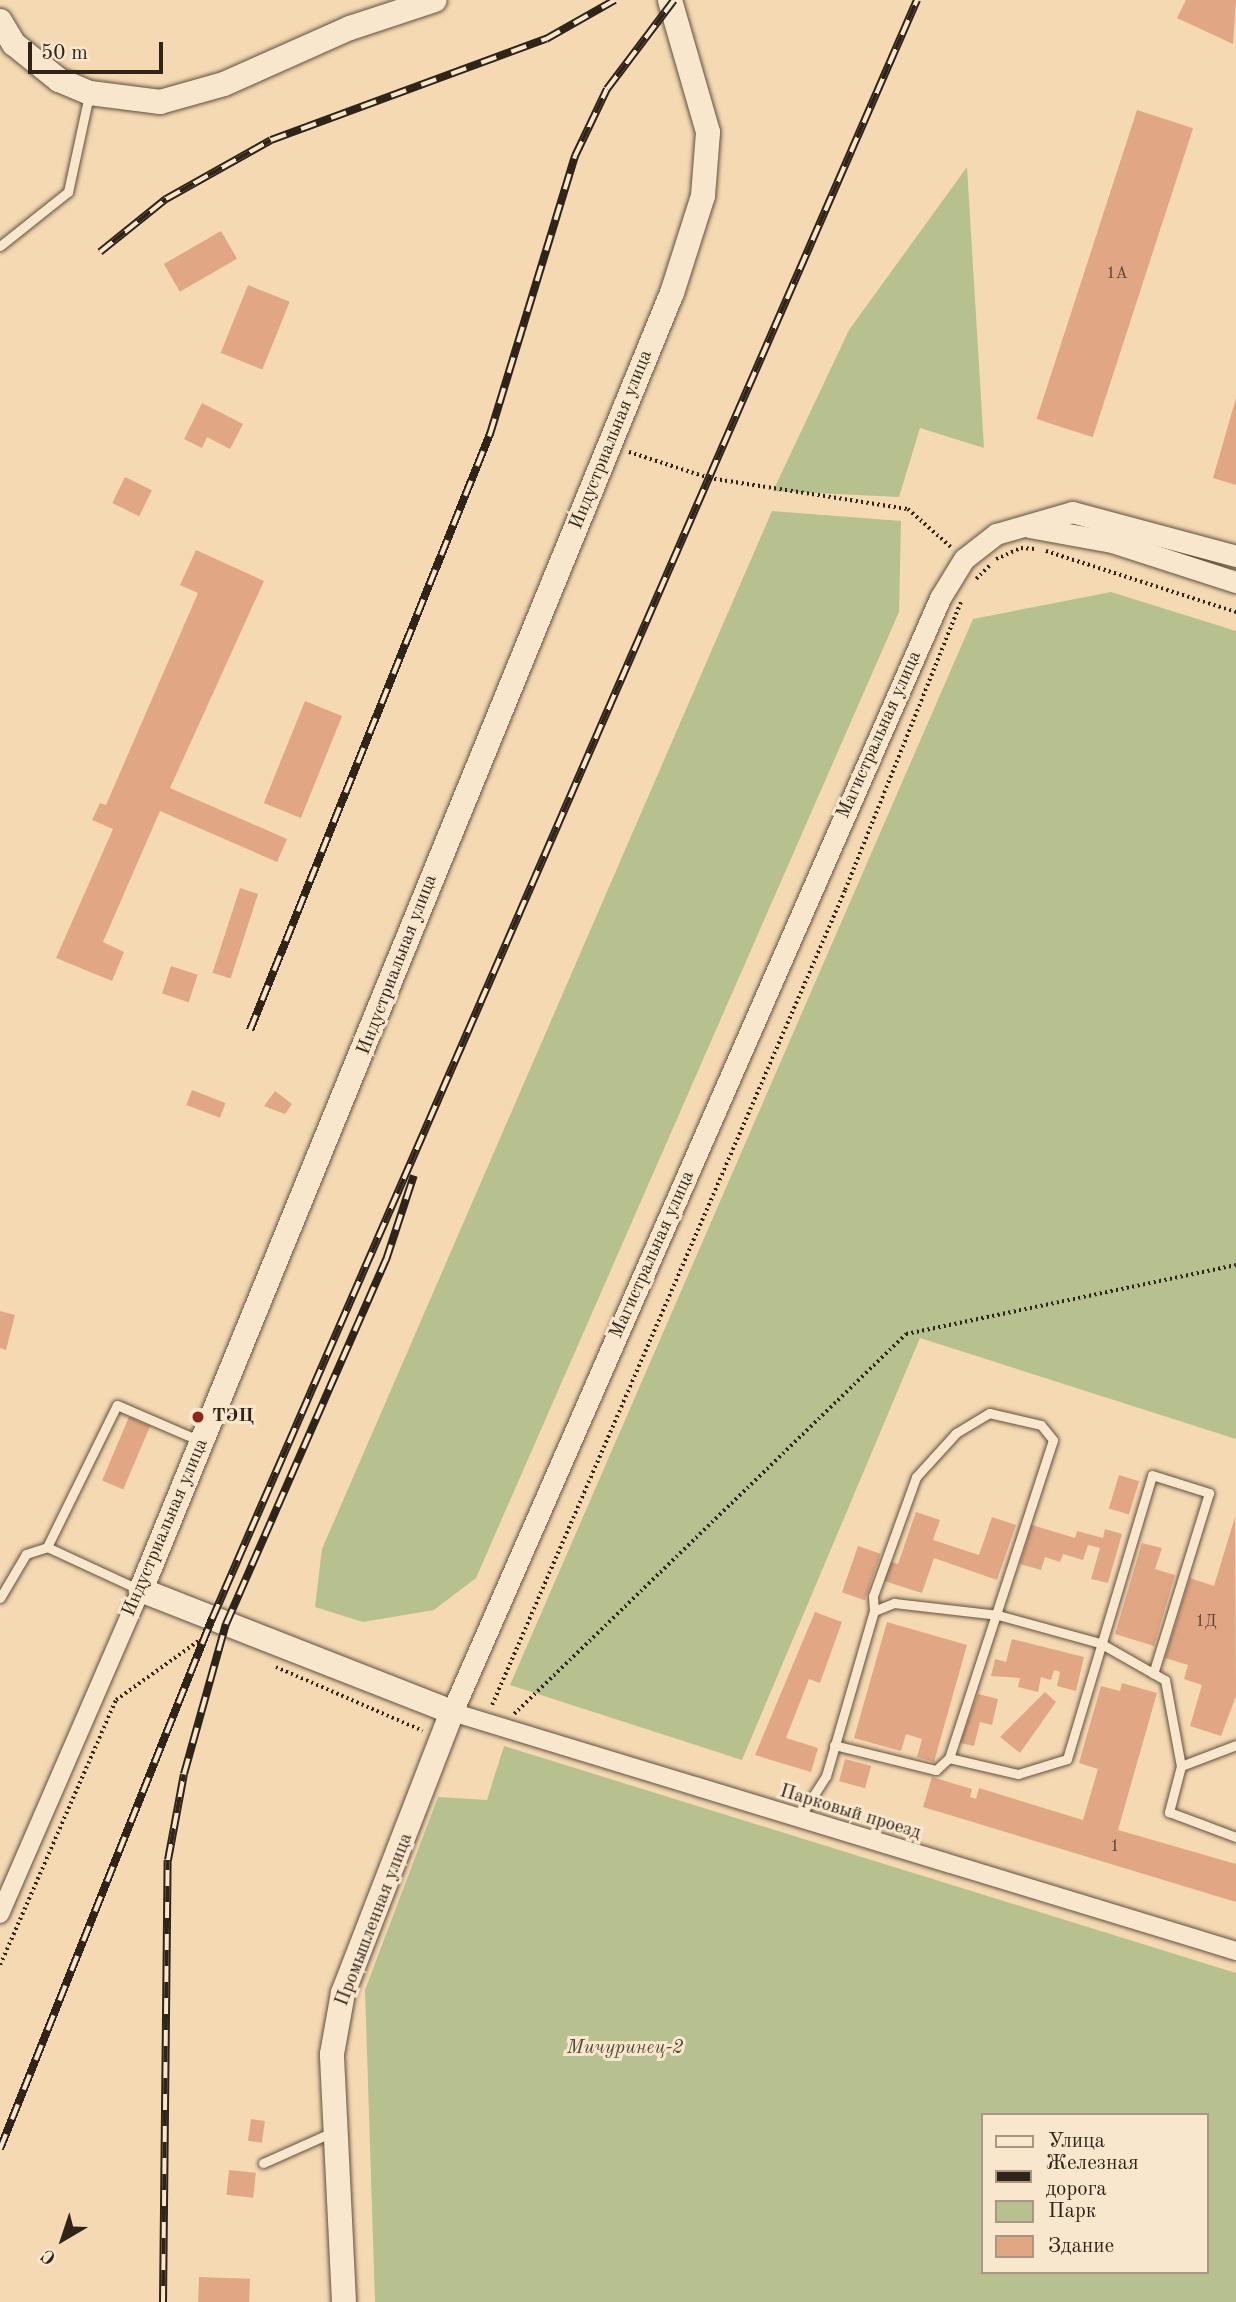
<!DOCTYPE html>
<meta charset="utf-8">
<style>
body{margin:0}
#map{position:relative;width:1236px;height:2302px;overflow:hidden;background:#f5d9b2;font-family:"Old Standard TT",serif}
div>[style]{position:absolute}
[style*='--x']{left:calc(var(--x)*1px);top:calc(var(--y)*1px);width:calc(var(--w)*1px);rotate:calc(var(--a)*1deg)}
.green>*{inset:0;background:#b7c08f}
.building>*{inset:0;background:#e1a785;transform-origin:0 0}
.path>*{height:3.5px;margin-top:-1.75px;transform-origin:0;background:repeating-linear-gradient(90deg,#2e241a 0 2px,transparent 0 5.5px)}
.roads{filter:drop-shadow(0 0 2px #605140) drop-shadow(0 0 2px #605140)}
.service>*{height:9px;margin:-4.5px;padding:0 4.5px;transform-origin:4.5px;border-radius:4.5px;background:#f8e6cd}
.minor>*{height:18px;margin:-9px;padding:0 9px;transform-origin:9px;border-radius:9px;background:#f8e6cd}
.tertiary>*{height:21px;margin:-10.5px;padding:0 10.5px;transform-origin:10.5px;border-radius:10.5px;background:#f8e6cd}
.secondary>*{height:24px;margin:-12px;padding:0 12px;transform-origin:12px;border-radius:12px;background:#f8e6cd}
.rail>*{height:8px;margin-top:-4px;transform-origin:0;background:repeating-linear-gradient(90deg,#f8e6cd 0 16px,#2e241a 0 32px);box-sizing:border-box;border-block:2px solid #2e241a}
.dots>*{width:19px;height:19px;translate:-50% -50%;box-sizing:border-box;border:4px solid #f8e6cd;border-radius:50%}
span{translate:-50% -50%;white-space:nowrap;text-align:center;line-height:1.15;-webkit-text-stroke:6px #f8e6cd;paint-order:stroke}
.number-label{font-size:16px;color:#5b4535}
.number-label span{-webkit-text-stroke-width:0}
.street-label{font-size:19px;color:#2e241a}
.poi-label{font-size:19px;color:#2e241a;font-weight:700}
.left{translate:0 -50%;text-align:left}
.park-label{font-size:19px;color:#504b37;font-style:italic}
.legend{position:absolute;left:981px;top:2113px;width:228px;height:161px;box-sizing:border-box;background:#f8e6cd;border:2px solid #a79885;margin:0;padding:9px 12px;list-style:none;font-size:21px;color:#2e241a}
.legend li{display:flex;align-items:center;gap:14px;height:35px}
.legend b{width:35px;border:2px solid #a79885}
.north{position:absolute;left:28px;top:2204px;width:70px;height:70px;-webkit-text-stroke:5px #f8e6cd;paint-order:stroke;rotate:219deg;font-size:19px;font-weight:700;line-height:28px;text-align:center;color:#2e241a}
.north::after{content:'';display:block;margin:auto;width:24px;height:32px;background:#2e241a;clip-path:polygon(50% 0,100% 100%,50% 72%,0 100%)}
.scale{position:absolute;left:28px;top:42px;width:135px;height:32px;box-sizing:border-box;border:4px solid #2e241a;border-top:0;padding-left:9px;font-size:21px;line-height:24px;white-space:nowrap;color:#2e241a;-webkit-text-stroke:5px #f8e6cd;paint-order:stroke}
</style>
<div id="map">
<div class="green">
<i style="clip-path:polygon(967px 167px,984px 448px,920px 428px,899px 497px,773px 491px,849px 330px)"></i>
<i style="clip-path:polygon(772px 511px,901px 521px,899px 612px,476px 1578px,434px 1610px,363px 1622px,315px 1607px,322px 1549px)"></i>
<i style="clip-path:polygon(1111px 592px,1236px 631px,1236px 1439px,920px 1338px,742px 1760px,510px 1685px,973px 619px)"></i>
<i style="clip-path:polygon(evenodd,504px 1746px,1236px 1973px,1236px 2302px,375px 2302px,365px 1990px,438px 1797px,487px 1800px,504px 1746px,982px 2115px,1206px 2115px,1206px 2272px,982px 2272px,982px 2115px)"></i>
</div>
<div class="building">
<i style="clip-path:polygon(1186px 0,1236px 0,1233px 44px,1177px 18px)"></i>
<i style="left:1137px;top:110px;width:59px;height:325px;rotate:18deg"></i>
<i style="left:221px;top:231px;width:32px;height:66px;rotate:60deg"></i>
<i style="left:248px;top:285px;width:45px;height:73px;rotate:22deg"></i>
<i style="clip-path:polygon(1236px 398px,1236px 485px,1213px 478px)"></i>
<i style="clip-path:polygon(202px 403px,243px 424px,230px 449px,207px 437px,202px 448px,184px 439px)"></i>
<i style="left:125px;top:477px;width:30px;height:29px;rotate:26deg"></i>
<i style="clip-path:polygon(196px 550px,264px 581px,170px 788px,287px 839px,277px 862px,160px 811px,103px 942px,124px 952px,112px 981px,56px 958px,113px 829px,92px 820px,100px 803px,106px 805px,198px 593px,180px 585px)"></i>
<i style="left:305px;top:701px;width:40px;height:110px;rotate:22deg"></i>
<i style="left:240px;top:888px;width:19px;height:89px;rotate:18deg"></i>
<i style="left:171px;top:966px;width:28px;height:29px;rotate:18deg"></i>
<i style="left:192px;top:1090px;width:36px;height:16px;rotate:21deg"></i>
<i style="clip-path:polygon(275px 1091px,292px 1104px,285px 1114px,264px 1106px)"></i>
<i style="clip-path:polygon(0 1311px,15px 1315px,6px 1350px,0 1348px)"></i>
<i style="left:129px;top:1417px;width:23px;height:69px;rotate:23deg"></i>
<i style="left:1119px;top:1475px;width:21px;height:35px;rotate:17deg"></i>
<i style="clip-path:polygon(916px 1512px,940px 1520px,933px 1540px,979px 1555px,992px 1517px,1016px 1525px,997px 1580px,934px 1558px,922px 1593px,884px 1581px,891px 1562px,898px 1564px)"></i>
<i style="clip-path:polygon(1235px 1517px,1236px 1696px,1221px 1736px,1190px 1726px,1202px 1685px,1184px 1679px,1188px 1665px,1165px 1658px,1190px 1578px,1214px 1586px)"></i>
<i style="clip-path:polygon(1032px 1525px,1075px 1538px,1077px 1531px,1103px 1538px,1105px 1529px,1122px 1534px,1108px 1583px,1091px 1579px,1100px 1548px,1088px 1545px,1083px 1560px,1063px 1554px,1060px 1562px,1045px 1557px,1041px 1570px,1020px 1564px)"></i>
<i style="clip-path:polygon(1142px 1543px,1162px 1548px,1155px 1569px,1175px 1575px,1154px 1646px,1115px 1634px)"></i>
<i style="left:858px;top:1546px;width:24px;height:49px;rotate:19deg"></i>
<i style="clip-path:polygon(815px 1612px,842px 1622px,820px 1683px,809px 1679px,786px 1738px,818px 1748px,811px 1772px,755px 1755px)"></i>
<i style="clip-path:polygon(887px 1622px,967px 1645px,934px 1762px,917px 1757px,922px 1739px,906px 1734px,901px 1751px,854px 1738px)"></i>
<i style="clip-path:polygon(1012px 1639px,1084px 1657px,1076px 1691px,1057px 1686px,1060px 1672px,1054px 1670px,1051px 1680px,1041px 1677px,1038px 1692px,1018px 1687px,1020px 1678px,991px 1676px,995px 1659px,1006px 1662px)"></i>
<i style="clip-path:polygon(1122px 1683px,1157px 1693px,1118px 1830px,1236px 1864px,1236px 1902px,923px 1807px,932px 1777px,972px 1789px,970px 1797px,976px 1799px,979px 1788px,1083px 1820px,1098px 1769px,1079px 1763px,1101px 1686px,1120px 1691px)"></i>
<i style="clip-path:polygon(1045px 1692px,1056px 1702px,1020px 1753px,1000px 1737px)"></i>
<i style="clip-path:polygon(978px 1694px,998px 1699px,992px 1725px,980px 1722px,974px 1746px,960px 1743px)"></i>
<i style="left:845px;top:1759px;width:27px;height:23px;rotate:15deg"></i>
<i style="left:251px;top:2119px;width:14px;height:22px;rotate:8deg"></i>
<i style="left:229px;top:2170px;width:27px;height:25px;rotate:6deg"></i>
<i style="left:199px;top:2277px;width:51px;height:25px;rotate:2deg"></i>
</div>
<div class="path">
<i style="--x:629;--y:452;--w:84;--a:18"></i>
<i style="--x:709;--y:478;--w:201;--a:8.9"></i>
<i style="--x:908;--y:509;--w:57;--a:41.5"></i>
<i style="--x:1046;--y:551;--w:200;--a:17.8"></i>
<i style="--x:996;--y:559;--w:27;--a:-24"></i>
<i style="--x:1021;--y:548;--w:14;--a:4"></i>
<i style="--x:976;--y:579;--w:21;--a:-45"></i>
<i style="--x:276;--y:1667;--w:160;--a:23.5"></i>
<i style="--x:492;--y:1705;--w:888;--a:-66.58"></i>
<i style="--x:845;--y:890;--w:310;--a:-68.1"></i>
<i style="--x:514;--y:1714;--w:546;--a:-44.11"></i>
<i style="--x:906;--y:1334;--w:337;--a:-11.8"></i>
<i style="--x:0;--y:1965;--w:289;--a:-66.4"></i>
<i style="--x:116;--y:1700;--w:110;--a:-35.7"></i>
</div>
<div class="roads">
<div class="service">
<i style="--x:0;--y:246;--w:87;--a:-38.5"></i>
<i style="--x:68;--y:192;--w:99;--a:-77.8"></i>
<i style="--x:47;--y:1547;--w:158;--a:-63.8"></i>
<i style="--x:117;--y:1405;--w:90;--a:23.4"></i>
<i style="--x:0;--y:1598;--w:51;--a:-59.4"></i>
<i style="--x:26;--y:1554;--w:22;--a:-18"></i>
<i style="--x:47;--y:1547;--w:102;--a:24.8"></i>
<i style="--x:874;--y:1611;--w:15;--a:-94"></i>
<i style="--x:873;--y:1596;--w:127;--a:-70.1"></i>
<i style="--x:916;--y:1477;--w:59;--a:-47.7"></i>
<i style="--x:956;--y:1433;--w:39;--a:-31"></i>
<i style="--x:989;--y:1413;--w:53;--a:13"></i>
<i style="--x:1041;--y:1425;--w:19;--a:51"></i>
<i style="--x:1053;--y:1440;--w:335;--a:108.1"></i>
<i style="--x:949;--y:1758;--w:71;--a:13.1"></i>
<i style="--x:1018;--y:1774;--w:51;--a:-17"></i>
<i style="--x:1067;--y:1759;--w:296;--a:-73.3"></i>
<i style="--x:1152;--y:1475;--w:60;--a:17.5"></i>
<i style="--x:1209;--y:1493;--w:189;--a:107.2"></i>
<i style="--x:834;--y:1745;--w:105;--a:13.8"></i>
<i style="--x:936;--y:1770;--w:18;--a:-43"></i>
<i style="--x:1181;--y:1766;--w:59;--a:-20.9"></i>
<i style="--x:799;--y:1818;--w:50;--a:-57.3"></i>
<i style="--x:826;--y:1776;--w:172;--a:-73.8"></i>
<i style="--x:874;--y:1611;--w:22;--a:-22"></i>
<i style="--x:894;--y:1603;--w:105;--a:6.6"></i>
<i style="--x:998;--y:1615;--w:106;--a:15.4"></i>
<i style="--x:1100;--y:1643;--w:75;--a:29.6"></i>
<i style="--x:1165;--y:1680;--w:87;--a:79.5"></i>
<i style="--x:1181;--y:1766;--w:48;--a:104.6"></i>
<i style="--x:1169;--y:1812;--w:72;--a:20.5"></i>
<i style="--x:263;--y:2163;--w:77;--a:-23.9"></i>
</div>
<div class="minor">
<i style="--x:452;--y:1712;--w:820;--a:16.95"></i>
<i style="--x:0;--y:1914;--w:353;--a:-66.5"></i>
</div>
<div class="tertiary">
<i style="--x:1029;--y:527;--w:84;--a:10.2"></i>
<i style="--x:1112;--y:542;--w:130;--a:17.9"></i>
<i style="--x:452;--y:1712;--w:1216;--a:-66.34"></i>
<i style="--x:940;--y:598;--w:46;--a:-58.4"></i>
<i style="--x:964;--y:559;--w:41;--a:-38"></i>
<i style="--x:996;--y:534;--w:79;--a:-16.1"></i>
<i style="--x:1072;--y:512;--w:170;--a:15"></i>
</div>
<div class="secondary">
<i style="--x:0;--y:21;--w:27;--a:59"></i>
<i style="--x:14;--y:44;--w:58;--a:38.7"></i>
<i style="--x:59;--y:80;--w:34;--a:23"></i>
<i style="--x:90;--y:93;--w:71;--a:7.3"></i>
<i style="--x:160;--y:102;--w:66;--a:-15.7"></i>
<i style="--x:224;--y:84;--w:138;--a:-24"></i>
<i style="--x:350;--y:28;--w:89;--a:-18.2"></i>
<i style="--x:344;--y:2302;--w:248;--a:-92.8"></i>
<i style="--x:332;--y:2054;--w:62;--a:-79.8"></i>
<i style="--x:343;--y:1993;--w:301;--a:-68.8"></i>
<i style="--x:452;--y:1712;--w:334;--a:-158.6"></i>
<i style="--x:141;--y:1590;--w:1401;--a:-67.74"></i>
<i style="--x:672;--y:293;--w:102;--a:-72.3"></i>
<i style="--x:703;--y:196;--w:64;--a:-85.5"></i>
<i style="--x:708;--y:132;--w:137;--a:-106.1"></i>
</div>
</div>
<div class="rail">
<i style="--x:100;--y:252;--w:85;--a:-38.8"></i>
<i style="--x:166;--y:199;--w:120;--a:-29.3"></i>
<i style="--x:271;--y:140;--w:293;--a:-20.2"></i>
<i style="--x:546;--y:39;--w:79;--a:-29.5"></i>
<i style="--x:250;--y:1030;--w:643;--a:-68.07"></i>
<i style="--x:490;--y:434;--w:291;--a:-73"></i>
<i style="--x:575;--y:156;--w:74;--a:-64.5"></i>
<i style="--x:607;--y:89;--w:111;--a:-53"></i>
<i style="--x:0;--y:2149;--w:571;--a:-68.2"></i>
<i style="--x:212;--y:1619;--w:1766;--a:-66.47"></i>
<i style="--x:163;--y:2302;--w:442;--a:-89.4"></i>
<i style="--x:168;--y:1860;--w:87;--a:-79.5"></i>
<i style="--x:184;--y:1774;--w:156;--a:-74.4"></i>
<i style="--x:226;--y:1624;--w:398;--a:-66.3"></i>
<i style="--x:386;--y:1260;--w:89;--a:-71.8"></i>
</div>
<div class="dots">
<i style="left:198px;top:1417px;background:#8f2418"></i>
</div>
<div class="number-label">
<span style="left:1117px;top:274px">1А</span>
<span style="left:1206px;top:1622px">1Д</span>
<span style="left:1115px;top:1847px">1</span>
</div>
<div class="street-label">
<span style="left:612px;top:440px;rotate:-68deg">Индустриальная улица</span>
<span style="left:880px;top:735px;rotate:-66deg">Магистральная улица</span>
<span style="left:398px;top:965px;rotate:-69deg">Индустриальная улица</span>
<span style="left:653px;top:1255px;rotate:-66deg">Магистральная улица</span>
<span style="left:166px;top:1528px;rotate:-67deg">Индустриальная улица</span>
<span style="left:850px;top:1813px;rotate:17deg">Парковый проезд</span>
<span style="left:375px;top:1920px;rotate:-69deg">Промышленная улица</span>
</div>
<div class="poi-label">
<span class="left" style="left:212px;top:1417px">ТЭЦ</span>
</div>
<div class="park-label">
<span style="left:625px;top:2049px">Мичуринец-2</span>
</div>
<ul class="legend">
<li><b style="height:9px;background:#f8e6cd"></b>Улица</li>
<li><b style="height:9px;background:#2e241a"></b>Железная дорога</li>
<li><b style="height:19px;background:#b7c08f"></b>Парк</li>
<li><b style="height:19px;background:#e1a785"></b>Здание</li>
</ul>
<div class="north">С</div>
<div class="scale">50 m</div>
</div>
